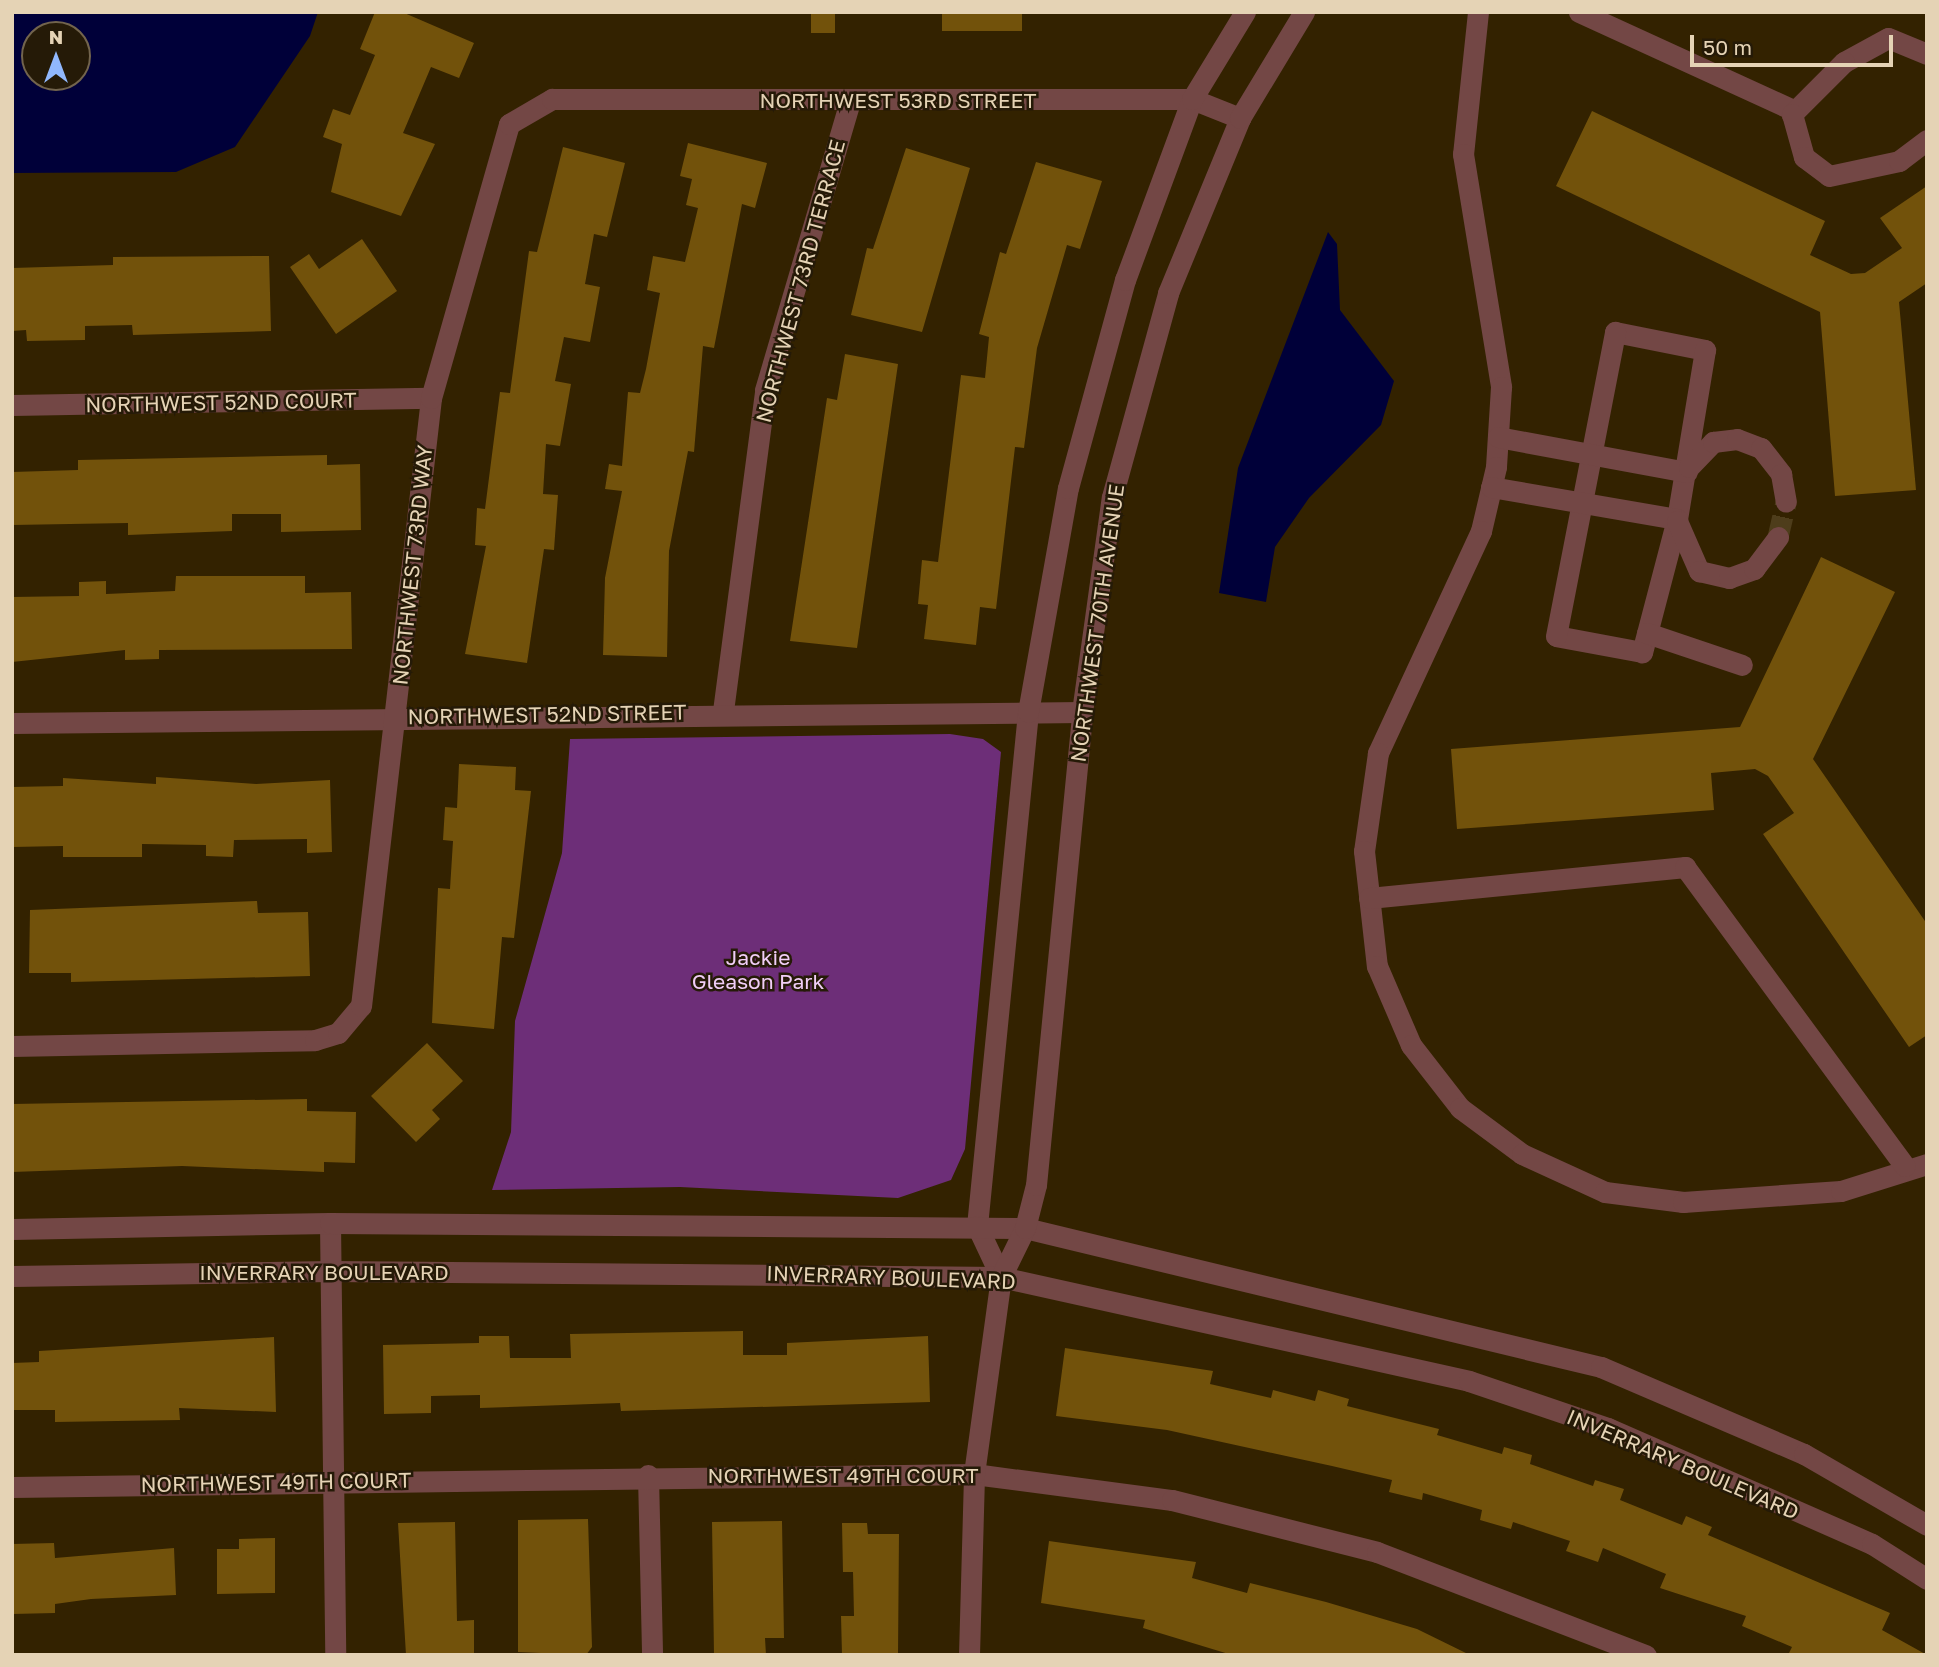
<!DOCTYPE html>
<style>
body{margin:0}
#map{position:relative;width:1939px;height:1667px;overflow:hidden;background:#320;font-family:"Golos Text",sans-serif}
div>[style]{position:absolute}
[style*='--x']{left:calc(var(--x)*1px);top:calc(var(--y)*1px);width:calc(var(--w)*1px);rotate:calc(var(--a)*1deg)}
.green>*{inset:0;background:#6d2e78}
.water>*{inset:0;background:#000039}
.building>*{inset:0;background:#72520b;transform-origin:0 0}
.minor-tunnel>*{height:21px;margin-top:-10.5px;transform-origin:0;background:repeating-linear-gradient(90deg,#4e3d1b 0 21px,transparent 0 31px)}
.minor>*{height:21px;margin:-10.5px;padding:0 10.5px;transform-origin:10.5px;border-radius:10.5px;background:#734745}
span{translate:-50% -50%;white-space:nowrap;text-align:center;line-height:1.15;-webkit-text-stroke:5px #251a07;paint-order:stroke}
.street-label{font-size:21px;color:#e5d3b5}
.park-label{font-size:21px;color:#f1cef7}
.frame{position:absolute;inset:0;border:14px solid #e5d3b5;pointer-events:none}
.north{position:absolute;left:21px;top:21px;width:70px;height:70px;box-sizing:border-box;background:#251a07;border:2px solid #72644d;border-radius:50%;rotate:0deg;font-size:19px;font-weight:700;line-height:28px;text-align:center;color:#e5d3b5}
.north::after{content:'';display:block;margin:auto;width:24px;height:32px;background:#91b8fd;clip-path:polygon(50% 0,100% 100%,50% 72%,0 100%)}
.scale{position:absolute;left:1690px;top:35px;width:203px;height:32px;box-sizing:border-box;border:4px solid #e5d3b5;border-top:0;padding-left:9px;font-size:21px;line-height:24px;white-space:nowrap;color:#e5d3b5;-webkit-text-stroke:5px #251a07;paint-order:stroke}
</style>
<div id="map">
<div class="green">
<i style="clip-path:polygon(950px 734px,983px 739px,1001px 752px,965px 1149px,951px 1180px,898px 1198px,680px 1187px,492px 1190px,511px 1132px,515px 1021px,562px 853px,570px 739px)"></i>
</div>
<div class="water">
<i style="clip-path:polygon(evenodd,12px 12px,318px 12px,310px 36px,235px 147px,176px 172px,12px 173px,12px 12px,35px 35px,77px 35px,77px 77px,35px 77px,35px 35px)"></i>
<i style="clip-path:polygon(1328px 232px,1337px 244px,1340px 310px,1394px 381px,1381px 425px,1309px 498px,1275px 547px,1266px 602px,1219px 593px,1238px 468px)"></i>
</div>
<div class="building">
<i style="clip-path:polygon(375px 12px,402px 12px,474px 43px,459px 78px,431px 67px,403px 133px,435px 144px,401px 216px,331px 192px,342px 144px,323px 137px,333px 109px,350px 115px,375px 55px,360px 49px)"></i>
<i style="left:811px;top:12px;width:24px;height:21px"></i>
<i style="left:942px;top:12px;width:80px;height:19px"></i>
<i style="clip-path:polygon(1592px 111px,1825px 221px,1810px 255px,1851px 274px,1865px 273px,1902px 248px,1880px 218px,1927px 186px,1927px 283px,1899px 302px,1916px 490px,1835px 496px,1820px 312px,1556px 186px)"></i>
<i style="clip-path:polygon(688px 143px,767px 163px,755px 208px,742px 204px,714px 348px,703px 346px,694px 452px,688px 451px,669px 551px,667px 657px,603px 655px,605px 578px,622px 491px,605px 489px,609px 464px,622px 466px,628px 392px,640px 393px,646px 369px,660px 293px,647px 290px,653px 256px,685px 262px,698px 208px,686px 205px,692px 179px,680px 176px)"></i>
<i style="clip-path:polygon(563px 147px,625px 163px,607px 237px,594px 234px,585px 284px,600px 287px,590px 342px,564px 337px,555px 381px,571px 384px,560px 446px,546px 444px,543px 494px,558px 495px,554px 550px,544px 549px,527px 663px,465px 654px,486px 546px,475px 545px,477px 508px,485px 509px,500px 392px,510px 393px,529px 251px,537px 252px)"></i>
<i style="clip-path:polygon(906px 148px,970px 168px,922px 332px,851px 315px,867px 248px,873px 249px)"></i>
<i style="clip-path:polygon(1036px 162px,1102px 181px,1080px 249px,1067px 245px,1037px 348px,1024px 448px,1015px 447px,996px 609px,980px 607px,976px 645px,924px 639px,928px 605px,918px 604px,922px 560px,938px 562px,961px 375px,985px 378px,989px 337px,979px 334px,1000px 252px,1006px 254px)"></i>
<i style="clip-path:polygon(362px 239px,397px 291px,336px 334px,290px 267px,309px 254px,319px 269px)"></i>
<i style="clip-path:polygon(269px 256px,271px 331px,133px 335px,132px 325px,85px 326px,85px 340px,27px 341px,26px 330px,12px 331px,12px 268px,113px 265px,113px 257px)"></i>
<i style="clip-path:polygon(845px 354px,898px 364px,857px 648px,790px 641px,827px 398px,837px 400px)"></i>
<i style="clip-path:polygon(327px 455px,327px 465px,360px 464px,361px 530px,281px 532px,281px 514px,232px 514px,232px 531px,153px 534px,128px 535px,128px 523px,12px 525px,12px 472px,78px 470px,78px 460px)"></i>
<i style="clip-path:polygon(1821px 557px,1895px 592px,1813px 759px,1927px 924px,1927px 1035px,1909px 1047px,1763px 834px,1794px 813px,1768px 776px,1755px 769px,1711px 773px,1714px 810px,1457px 829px,1451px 749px,1740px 727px)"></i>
<i style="clip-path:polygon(176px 576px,305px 576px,305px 593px,351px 592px,352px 649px,159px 650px,159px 659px,125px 660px,125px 650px,12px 662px,12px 597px,79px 596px,79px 582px,106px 581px,106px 594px,175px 591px)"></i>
<i style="clip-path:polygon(459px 764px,516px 767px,515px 790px,531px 791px,514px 938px,502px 937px,494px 1029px,432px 1023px,438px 888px,450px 889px,453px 841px,443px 840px,445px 807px,457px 808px)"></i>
<i style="clip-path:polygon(156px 777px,256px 784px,330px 780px,332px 852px,307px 853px,307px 839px,234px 840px,233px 857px,206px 856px,206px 845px,142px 844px,142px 857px,63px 857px,63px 846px,12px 847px,12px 787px,63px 786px,63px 778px,156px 784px)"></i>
<i style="clip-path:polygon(257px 901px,258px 913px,308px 912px,310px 976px,71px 982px,71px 973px,29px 973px,30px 910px)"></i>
<i style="clip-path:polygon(427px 1043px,463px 1081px,432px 1110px,440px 1119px,416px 1142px,371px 1096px)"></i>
<i style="clip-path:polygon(307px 1099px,307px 1111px,356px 1112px,355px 1163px,324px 1162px,324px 1172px,182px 1166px,12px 1172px,12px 1104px)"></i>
<i style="clip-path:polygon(743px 1331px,743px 1355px,787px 1355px,787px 1343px,928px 1336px,930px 1402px,621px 1411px,620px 1403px,480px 1408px,480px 1395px,431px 1396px,431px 1413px,384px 1414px,383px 1345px,479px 1343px,479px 1336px,509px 1336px,510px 1358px,571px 1358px,570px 1334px)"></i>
<i style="clip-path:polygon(274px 1337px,276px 1412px,179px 1408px,180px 1420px,55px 1422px,55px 1410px,12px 1410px,12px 1363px,39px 1362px,39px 1351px)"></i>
<i style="clip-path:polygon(1065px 1348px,1213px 1371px,1210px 1384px,1271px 1398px,1273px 1390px,1315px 1401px,1318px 1390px,1349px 1399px,1347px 1406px,1439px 1429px,1437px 1435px,1502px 1454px,1504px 1447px,1532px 1455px,1530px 1464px,1593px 1486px,1595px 1480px,1624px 1489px,1620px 1500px,1682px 1525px,1686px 1516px,1712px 1527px,1708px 1535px,1890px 1613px,1882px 1630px,1927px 1655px,1788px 1655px,1792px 1647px,1742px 1626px,1746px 1616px,1660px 1588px,1666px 1574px,1603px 1548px,1598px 1562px,1566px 1551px,1570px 1541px,1513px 1522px,1511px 1529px,1480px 1520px,1482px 1510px,1423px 1493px,1422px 1500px,1389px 1492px,1392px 1480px,1332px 1466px,1167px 1430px,1056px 1416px)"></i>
<i style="clip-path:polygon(588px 1519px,592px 1647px,586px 1655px,518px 1652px,518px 1520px)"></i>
<i style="clip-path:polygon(782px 1521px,784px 1638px,765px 1638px,766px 1655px,714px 1655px,712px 1522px)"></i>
<i style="clip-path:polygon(455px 1522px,457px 1621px,474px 1620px,474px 1655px,406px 1655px,398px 1523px)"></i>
<i style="clip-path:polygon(842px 1523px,867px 1523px,868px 1534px,899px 1534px,898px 1655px,842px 1655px,841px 1616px,854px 1616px,853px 1572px,843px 1572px)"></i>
<i style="clip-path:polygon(275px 1538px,275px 1593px,217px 1594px,217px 1549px,239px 1549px,239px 1539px)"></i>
<i style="clip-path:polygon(1049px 1541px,1196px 1562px,1192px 1578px,1247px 1593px,1250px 1583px,1326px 1602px,1417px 1629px,1470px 1655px,1232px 1655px,1143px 1628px,1145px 1620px,1041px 1603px)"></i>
<i style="clip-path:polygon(54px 1543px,55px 1558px,174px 1548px,176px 1595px,91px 1599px,55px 1604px,55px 1613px,12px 1614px,12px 1544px)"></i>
</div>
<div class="minor-tunnel">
<i style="--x:1778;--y:537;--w:36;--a:-77"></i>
</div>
<div class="minor">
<i style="--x:1478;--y:12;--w:143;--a:96"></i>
<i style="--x:1463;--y:154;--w:236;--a:80.7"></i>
<i style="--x:1501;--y:387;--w:80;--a:93.6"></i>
<i style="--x:1496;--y:467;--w:66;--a:103.2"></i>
<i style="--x:1481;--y:531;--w:245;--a:114.9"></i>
<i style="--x:1378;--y:753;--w:99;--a:98.1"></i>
<i style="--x:1364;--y:851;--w:116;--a:83.6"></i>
<i style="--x:1377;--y:966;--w:86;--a:66.7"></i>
<i style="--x:1411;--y:1045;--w:80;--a:52.1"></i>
<i style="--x:1460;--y:1108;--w:77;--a:36.6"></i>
<i style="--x:1522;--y:1154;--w:91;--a:24.6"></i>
<i style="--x:1605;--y:1192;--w:79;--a:7.3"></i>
<i style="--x:1683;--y:1202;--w:158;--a:-4"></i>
<i style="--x:1841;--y:1191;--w:90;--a:-17.4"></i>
<i style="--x:1579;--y:12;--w:235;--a:24.6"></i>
<i style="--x:1927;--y:54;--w:42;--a:-157.7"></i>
<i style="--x:1888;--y:38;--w:50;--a:151.4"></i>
<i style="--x:1844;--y:62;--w:74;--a:135"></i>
<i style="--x:1792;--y:114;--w:45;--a:74.4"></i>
<i style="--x:1804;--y:157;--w:31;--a:37"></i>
<i style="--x:1829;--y:176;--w:72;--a:-12.1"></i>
<i style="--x:1899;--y:161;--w:35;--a:-37"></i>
<i style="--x:1615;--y:332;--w:92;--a:11.3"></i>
<i style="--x:1705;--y:350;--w:171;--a:99.4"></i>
<i style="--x:1677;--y:519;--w:138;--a:104.7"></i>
<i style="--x:1642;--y:652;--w:87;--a:-169.5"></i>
<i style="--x:1556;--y:636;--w:310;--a:-79"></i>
<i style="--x:12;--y:405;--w:419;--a:-1"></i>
<i style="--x:1498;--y:437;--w:192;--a:10.5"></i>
<i style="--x:1689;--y:467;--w:35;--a:-46"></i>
<i style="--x:1713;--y:442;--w:24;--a:-7"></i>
<i style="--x:1737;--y:439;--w:26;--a:21"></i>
<i style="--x:1761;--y:448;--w:33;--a:52"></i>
<i style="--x:1781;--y:474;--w:28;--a:80"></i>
<i style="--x:1491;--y:487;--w:189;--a:9.8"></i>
<i style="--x:1677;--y:521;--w:55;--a:66.3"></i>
<i style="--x:1699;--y:571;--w:31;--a:13"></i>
<i style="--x:1729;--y:578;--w:27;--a:-20"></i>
<i style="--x:1754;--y:569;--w:40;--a:-53"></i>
<i style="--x:1647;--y:633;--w:100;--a:18.6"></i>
<i style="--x:723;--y:711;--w:324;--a:-82.5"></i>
<i style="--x:765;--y:390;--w:301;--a:-73.6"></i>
<i style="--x:12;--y:723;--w:1070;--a:-0.59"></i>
<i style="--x:1369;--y:898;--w:318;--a:-5.6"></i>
<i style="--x:1685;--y:867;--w:371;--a:53.7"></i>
<i style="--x:12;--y:1046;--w:303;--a:-1.1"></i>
<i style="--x:315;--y:1040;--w:24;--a:-17"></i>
<i style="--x:338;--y:1033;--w:35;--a:-50"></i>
<i style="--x:361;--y:1006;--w:612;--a:-83.43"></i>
<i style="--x:431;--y:398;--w:285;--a:-74.1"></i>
<i style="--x:509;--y:124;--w:50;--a:-30.2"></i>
<i style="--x:552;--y:99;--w:640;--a:0"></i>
<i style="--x:1192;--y:99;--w:52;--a:21.6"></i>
<i style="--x:330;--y:1223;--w:432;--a:89.3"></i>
<i style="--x:977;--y:1226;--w:517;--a:-84.33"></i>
<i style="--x:1028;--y:712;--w:228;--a:-79.9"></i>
<i style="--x:1068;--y:488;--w:216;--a:-74.7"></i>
<i style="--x:1125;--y:280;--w:193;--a:-69.7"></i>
<i style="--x:1192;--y:99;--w:102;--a:-58.7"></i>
<i style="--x:977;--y:1226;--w:56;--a:64.8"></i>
<i style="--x:12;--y:1229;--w:318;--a:-1.1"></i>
<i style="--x:330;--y:1223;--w:695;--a:0.41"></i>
<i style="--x:1025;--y:1228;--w:593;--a:13.57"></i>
<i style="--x:1601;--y:1367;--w:221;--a:23.2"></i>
<i style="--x:1804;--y:1454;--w:142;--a:30"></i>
<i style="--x:12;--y:1276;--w:318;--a:-0.9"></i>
<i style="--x:330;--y:1271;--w:671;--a:0.51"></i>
<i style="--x:1001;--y:1277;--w:479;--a:12.5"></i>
<i style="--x:1469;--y:1381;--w:147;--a:18.7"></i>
<i style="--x:1608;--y:1428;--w:288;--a:23.7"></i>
<i style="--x:1872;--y:1544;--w:65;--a:32.5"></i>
<i style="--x:648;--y:1475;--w:180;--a:88.7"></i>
<i style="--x:12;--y:1487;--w:962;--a:-0.77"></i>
<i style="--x:974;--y:1474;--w:200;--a:7.5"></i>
<i style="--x:1172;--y:1500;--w:211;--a:14.2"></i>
<i style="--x:1377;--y:1552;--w:288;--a:21"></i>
<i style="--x:969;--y:1655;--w:181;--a:-88.4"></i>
<i style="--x:974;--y:1474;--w:199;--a:-82.2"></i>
<i style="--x:1001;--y:1277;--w:55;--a:-63.9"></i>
<i style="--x:1025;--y:1228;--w:44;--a:-75.7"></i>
<i style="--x:1036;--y:1185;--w:475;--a:-84.4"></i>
<i style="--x:1082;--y:712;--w:217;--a:-82.1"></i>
<i style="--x:1112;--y:497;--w:212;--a:-74.6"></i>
<i style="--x:1168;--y:293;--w:189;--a:-67.6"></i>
<i style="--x:1240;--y:118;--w:124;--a:-58.9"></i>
</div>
<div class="street-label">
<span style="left:898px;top:100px">NORTHWEST 53RD STREET</span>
<span style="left:800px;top:281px;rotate:-75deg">NORTHWEST 73RD TERRACE</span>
<span style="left:221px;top:402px;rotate:-1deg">NORTHWEST 52ND COURT</span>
<span style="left:412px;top:565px;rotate:-84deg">NORTHWEST 73RD WAY</span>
<span style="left:1097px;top:623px;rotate:-82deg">NORTHWEST 70TH AVENUE</span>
<span style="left:547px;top:714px;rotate:-1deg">NORTHWEST 52ND STREET</span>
<span style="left:324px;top:1272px">INVERRARY BOULEVARD</span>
<span style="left:891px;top:1277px;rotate:2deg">INVERRARY BOULEVARD</span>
<span style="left:1683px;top:1464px;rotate:23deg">INVERRARY BOULEVARD</span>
<span style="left:843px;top:1475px">NORTHWEST 49TH COURT</span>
<span style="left:276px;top:1482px;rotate:-1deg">NORTHWEST 49TH COURT</span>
</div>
<div class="park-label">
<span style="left:758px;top:969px">Jackie<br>Gleason Park</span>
</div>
<div class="frame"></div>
<div class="north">N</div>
<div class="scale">50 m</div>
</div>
